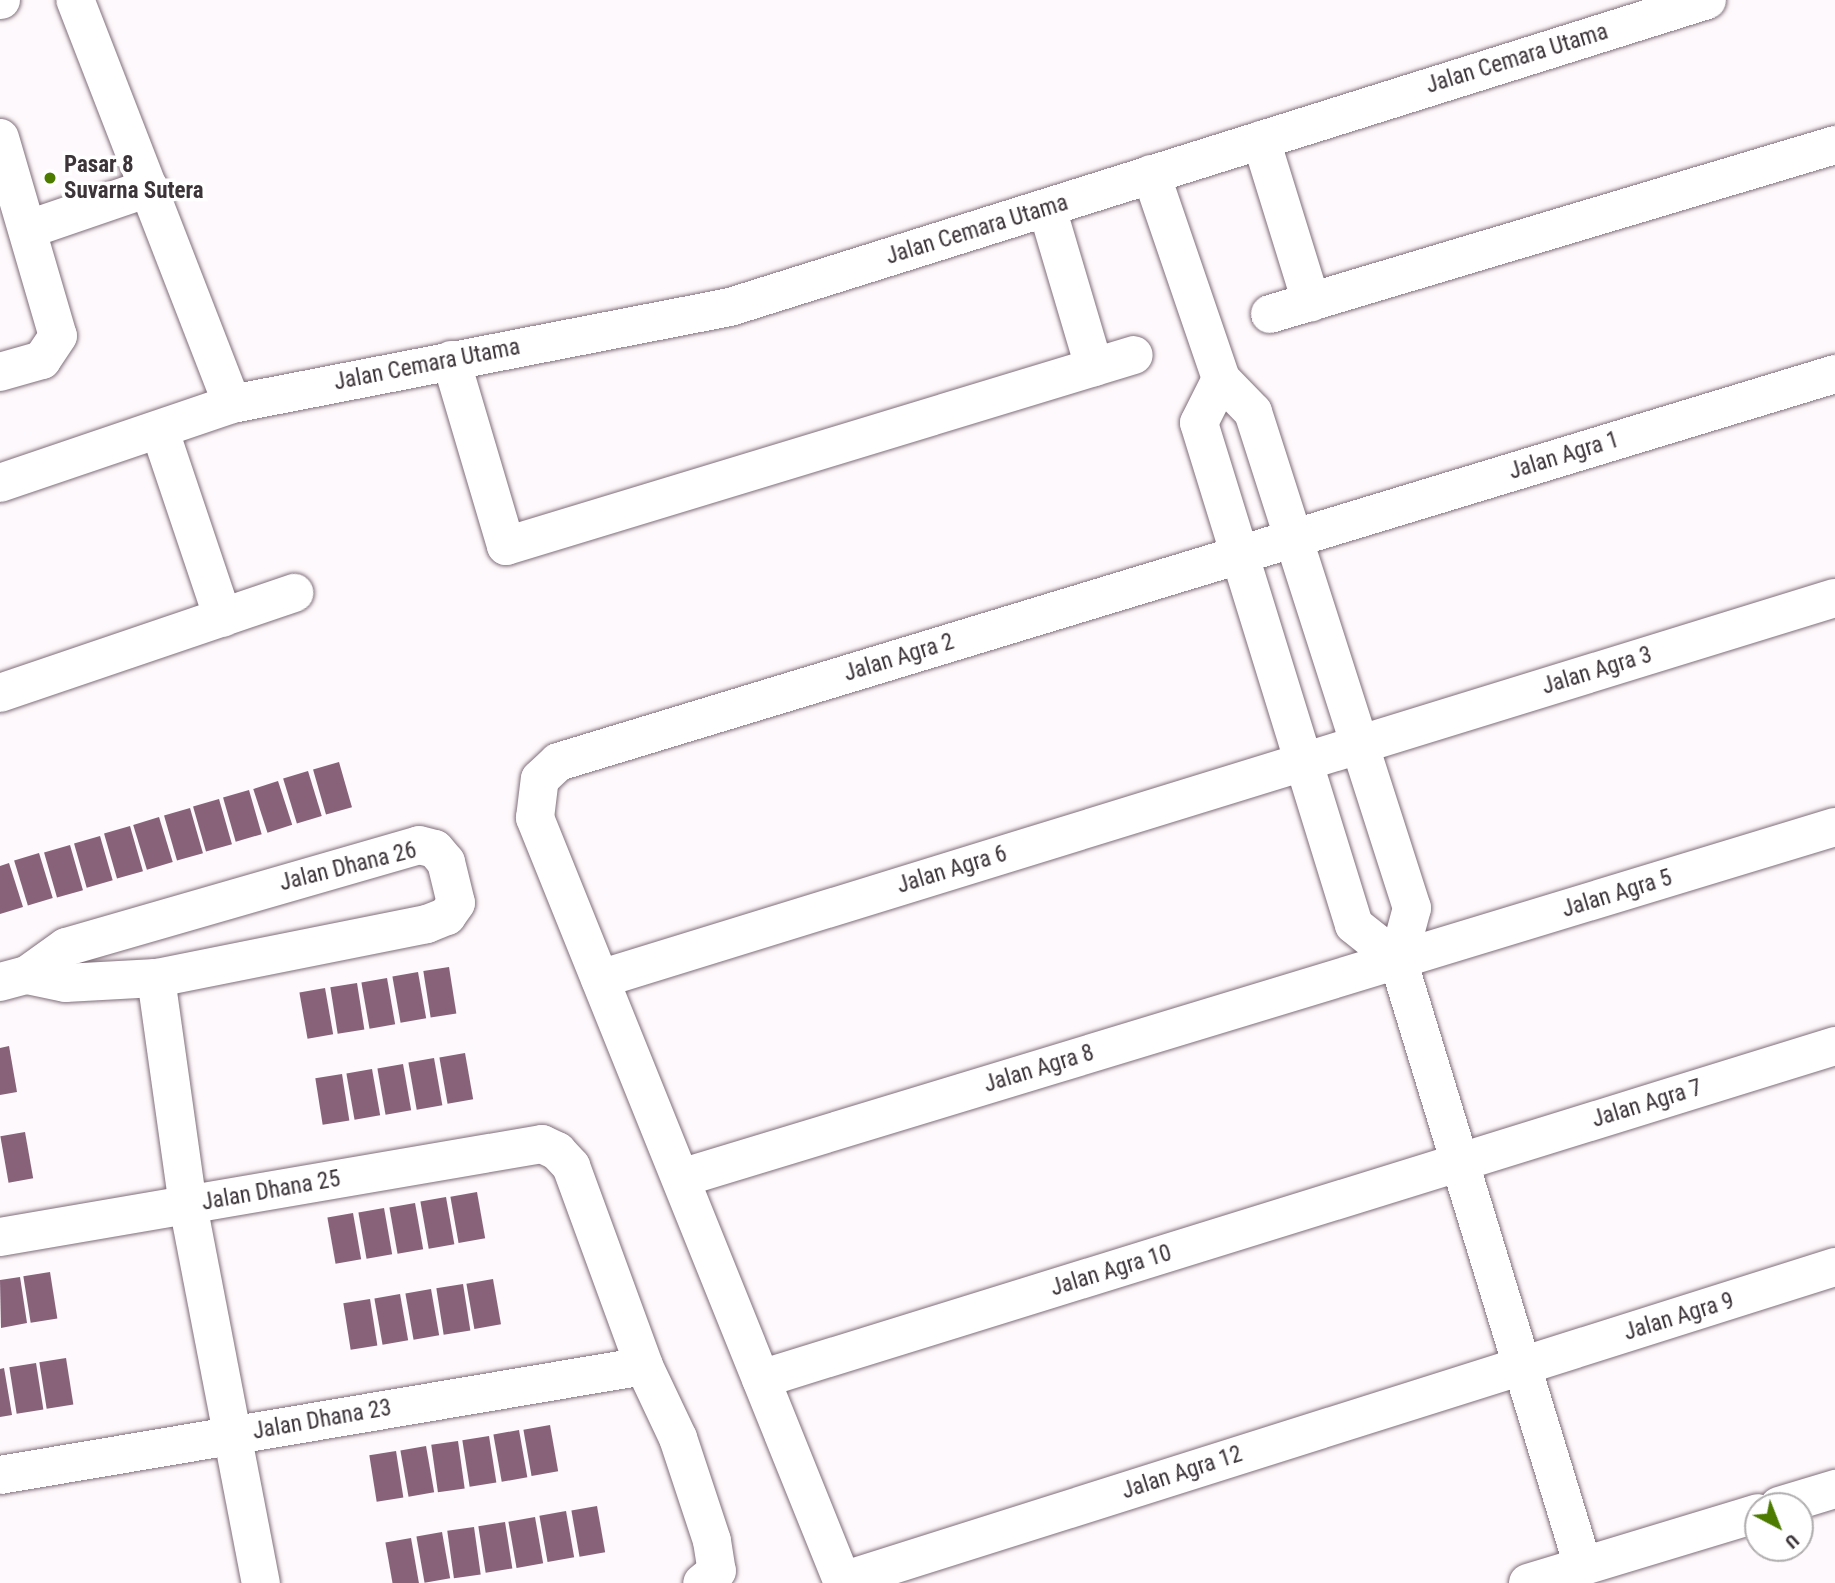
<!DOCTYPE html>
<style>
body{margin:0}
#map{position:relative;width:1835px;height:1583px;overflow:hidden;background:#fef9fc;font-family:"Roboto Condensed",sans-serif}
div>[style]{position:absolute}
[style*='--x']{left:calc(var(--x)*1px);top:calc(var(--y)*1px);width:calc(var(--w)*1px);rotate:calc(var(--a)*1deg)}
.building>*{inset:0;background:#876279;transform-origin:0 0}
.roads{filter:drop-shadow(0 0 2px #806e79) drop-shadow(0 0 2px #806e79)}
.minor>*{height:38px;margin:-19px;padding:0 19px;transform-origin:19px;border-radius:19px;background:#fff}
.dots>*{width:19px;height:19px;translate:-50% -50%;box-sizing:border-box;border:4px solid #fff;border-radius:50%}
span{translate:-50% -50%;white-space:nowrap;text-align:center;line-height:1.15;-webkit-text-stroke:7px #fff;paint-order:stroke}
.street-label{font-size:23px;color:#3c3439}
.poi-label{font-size:23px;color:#3c3439;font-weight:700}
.left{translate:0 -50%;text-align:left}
.north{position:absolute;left:1744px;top:1492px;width:70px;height:70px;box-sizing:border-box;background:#fff;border:2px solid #b1aeb0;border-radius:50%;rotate:138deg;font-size:19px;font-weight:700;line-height:28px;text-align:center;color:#3c3439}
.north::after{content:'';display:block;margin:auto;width:24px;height:32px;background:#4c7b00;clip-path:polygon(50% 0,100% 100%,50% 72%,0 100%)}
</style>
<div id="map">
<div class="building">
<i style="left:339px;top:762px;width:47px;height:27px;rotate:74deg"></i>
<i style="left:308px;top:771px;width:47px;height:26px;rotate:73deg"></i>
<i style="left:278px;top:781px;width:46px;height:26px;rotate:72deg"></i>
<i style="left:249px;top:790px;width:46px;height:27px;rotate:74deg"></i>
<i style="left:219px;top:799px;width:47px;height:27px;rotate:74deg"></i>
<i style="left:190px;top:808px;width:47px;height:27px;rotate:74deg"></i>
<i style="left:159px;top:817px;width:47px;height:27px;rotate:73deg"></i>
<i style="left:130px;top:826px;width:47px;height:27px;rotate:74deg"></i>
<i style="left:100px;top:836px;width:46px;height:27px;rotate:74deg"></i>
<i style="left:70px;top:845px;width:47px;height:27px;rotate:74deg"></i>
<i style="left:39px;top:853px;width:47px;height:26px;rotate:73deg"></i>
<i style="clip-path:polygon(9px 863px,23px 907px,0 914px,0 866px)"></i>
<i style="left:449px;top:967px;width:47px;height:26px;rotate:81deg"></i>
<i style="left:418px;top:972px;width:47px;height:26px;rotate:80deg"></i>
<i style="left:387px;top:978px;width:47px;height:26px;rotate:80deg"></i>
<i style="left:357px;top:983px;width:47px;height:27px;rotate:81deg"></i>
<i style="left:325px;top:988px;width:47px;height:26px;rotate:80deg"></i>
<i style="clip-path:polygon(9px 1046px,17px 1092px,0 1095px,0 1048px)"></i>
<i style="left:465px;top:1053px;width:47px;height:26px;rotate:80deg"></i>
<i style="left:434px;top:1058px;width:48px;height:26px;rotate:80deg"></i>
<i style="left:403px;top:1064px;width:47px;height:26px;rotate:80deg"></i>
<i style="left:372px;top:1069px;width:47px;height:26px;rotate:80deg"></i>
<i style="left:342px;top:1074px;width:47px;height:27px;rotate:81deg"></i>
<i style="left:25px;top:1132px;width:47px;height:25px;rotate:80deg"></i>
<i style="left:477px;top:1192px;width:47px;height:27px;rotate:80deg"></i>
<i style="left:446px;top:1197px;width:48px;height:26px;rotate:80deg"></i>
<i style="left:415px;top:1203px;width:47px;height:26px;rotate:80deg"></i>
<i style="left:384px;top:1208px;width:47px;height:26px;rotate:80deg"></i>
<i style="left:353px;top:1213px;width:47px;height:26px;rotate:80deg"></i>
<i style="left:50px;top:1272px;width:47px;height:27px;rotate:81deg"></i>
<i style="clip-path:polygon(20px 1277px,27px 1323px,1px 1328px,0 1280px)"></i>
<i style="left:493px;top:1279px;width:46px;height:27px;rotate:80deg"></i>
<i style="left:463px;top:1284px;width:47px;height:27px;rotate:81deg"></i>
<i style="left:431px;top:1289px;width:47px;height:26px;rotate:80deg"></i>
<i style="left:400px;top:1294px;width:47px;height:26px;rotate:80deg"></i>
<i style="left:370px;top:1299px;width:47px;height:27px;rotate:81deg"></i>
<i style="left:66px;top:1358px;width:47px;height:27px;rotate:81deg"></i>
<i style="left:36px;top:1363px;width:47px;height:27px;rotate:81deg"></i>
<i style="clip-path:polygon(4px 1368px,12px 1415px,0 1417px,0 1369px)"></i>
<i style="left:550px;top:1425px;width:47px;height:27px;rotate:80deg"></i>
<i style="left:519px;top:1430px;width:48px;height:26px;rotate:80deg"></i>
<i style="left:489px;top:1436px;width:47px;height:27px;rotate:81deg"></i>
<i style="left:458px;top:1441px;width:48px;height:27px;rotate:82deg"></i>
<i style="left:426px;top:1446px;width:47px;height:26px;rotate:80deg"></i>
<i style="left:396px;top:1451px;width:47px;height:27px;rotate:81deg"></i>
<i style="left:597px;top:1506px;width:47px;height:26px;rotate:80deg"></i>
<i style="left:566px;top:1511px;width:47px;height:27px;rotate:80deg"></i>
<i style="left:535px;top:1517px;width:47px;height:27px;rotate:80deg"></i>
<i style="left:505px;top:1522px;width:47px;height:27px;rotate:81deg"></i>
<i style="left:474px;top:1527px;width:48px;height:27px;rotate:82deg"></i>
<i style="left:442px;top:1532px;width:47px;height:26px;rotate:80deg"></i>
<i style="left:411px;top:1538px;width:46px;height:26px;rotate:80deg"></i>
</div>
<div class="roads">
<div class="minor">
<i style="--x:0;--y:0;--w:1;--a:0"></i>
<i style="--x:0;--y:138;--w:206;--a:73.7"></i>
<i style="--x:58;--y:336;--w:29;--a:124"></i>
<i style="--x:42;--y:360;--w:44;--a:164.1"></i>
<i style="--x:1261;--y:140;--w:170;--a:72.8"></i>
<i style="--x:1151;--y:174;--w:217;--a:71.1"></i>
<i style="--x:1221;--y:379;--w:46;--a:45.9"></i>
<i style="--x:1253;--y:412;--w:521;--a:72.23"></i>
<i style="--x:1412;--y:908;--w:54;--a:105.1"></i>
<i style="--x:1398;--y:960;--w:634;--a:73.02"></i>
<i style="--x:1047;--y:208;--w:166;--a:73.5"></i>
<i style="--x:29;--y:229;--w:127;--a:-18.9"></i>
<i style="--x:1270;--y:314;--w:590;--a:-16.65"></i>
<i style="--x:451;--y:360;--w:194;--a:73.5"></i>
<i style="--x:506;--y:546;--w:656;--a:-16.92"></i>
<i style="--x:1221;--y:379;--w:49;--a:116.6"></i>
<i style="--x:1199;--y:423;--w:525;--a:72.84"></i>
<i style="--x:1354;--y:925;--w:56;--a:38.5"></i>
<i style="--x:232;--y:404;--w:507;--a:-11.02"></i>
<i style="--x:730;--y:307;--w:1024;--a:-17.44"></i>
<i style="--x:160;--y:431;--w:197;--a:71.4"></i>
<i style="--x:0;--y:483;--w:245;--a:-18.8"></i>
<i style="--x:232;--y:404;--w:433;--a:-111.2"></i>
<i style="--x:0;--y:693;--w:311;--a:-18.8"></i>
<i style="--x:156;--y:978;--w:229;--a:82"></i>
<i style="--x:188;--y:1205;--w:385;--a:79.1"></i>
<i style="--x:600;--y:979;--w:1292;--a:-17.15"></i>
<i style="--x:0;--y:982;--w:28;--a:-15"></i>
<i style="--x:27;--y:975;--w:48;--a:-35.7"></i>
<i style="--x:66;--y:947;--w:367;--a:-16.1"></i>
<i style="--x:419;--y:845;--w:16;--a:14"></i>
<i style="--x:435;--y:849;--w:17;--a:50"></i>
<i style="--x:446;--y:862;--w:42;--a:76.3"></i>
<i style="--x:456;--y:903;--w:16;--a:125"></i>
<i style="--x:447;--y:916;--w:22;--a:158"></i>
<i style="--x:427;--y:924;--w:276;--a:168.7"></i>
<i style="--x:156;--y:978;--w:91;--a:176.9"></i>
<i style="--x:65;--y:983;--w:39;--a:-168"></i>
<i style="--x:681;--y:1178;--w:1206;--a:-16.92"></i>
<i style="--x:0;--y:1237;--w:550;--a:-9.74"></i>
<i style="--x:542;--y:1144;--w:17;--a:25"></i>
<i style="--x:557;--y:1151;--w:21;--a:47"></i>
<i style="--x:571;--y:1166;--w:213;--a:69.9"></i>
<i style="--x:644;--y:1366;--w:80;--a:64.7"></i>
<i style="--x:678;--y:1438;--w:108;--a:71.7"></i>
<i style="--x:712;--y:1541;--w:30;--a:81"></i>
<i style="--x:717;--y:1571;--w:19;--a:141"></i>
<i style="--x:761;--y:1379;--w:1124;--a:-17.23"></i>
<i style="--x:0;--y:1475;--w:653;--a:-9.61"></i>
<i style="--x:1779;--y:1506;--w:59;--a:-16.9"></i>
<i style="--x:842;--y:1581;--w:1041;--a:-17.55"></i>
<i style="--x:843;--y:1583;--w:825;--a:-111.93"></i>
<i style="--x:535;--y:818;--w:39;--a:-83"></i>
<i style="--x:540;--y:779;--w:25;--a:-43"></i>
<i style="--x:558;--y:762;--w:1335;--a:-16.9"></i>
<i style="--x:1528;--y:1583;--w:240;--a:-16.9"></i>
</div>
</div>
<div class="dots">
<i style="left:50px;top:178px;background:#4c7b00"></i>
</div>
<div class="street-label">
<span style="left:1517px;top:59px;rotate:-17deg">Jalan Cemara Utama</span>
<span style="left:977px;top:230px;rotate:-17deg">Jalan Cemara Utama</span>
<span style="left:427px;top:365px;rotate:-11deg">Jalan Cemara Utama</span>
<span style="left:1564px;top:456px;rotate:-17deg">Jalan Agra 1</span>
<span style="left:899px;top:658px;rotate:-17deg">Jalan Agra 2</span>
<span style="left:1597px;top:671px;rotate:-17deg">Jalan Agra 3</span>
<span style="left:348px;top:867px;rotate:-14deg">Jalan Dhana 26</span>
<span style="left:952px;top:870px;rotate:-17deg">Jalan Agra 6</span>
<span style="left:1617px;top:894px;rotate:-17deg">Jalan Agra 5</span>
<span style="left:1039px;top:1069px;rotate:-17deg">Jalan Agra 8</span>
<span style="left:1647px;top:1104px;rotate:-17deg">Jalan Agra 7</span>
<span style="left:271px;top:1191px;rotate:-10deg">Jalan Dhana 25</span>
<span style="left:1111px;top:1271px;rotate:-17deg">Jalan Agra 10</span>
<span style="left:1679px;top:1317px;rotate:-17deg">Jalan Agra 9</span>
<span style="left:322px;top:1420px;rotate:-10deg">Jalan Dhana 23</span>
<span style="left:1182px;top:1473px;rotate:-18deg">Jalan Agra 12</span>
</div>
<div class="poi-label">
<span class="left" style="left:64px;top:178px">Pasar 8<br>Suvarna Sutera</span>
</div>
<div class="north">U</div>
</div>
